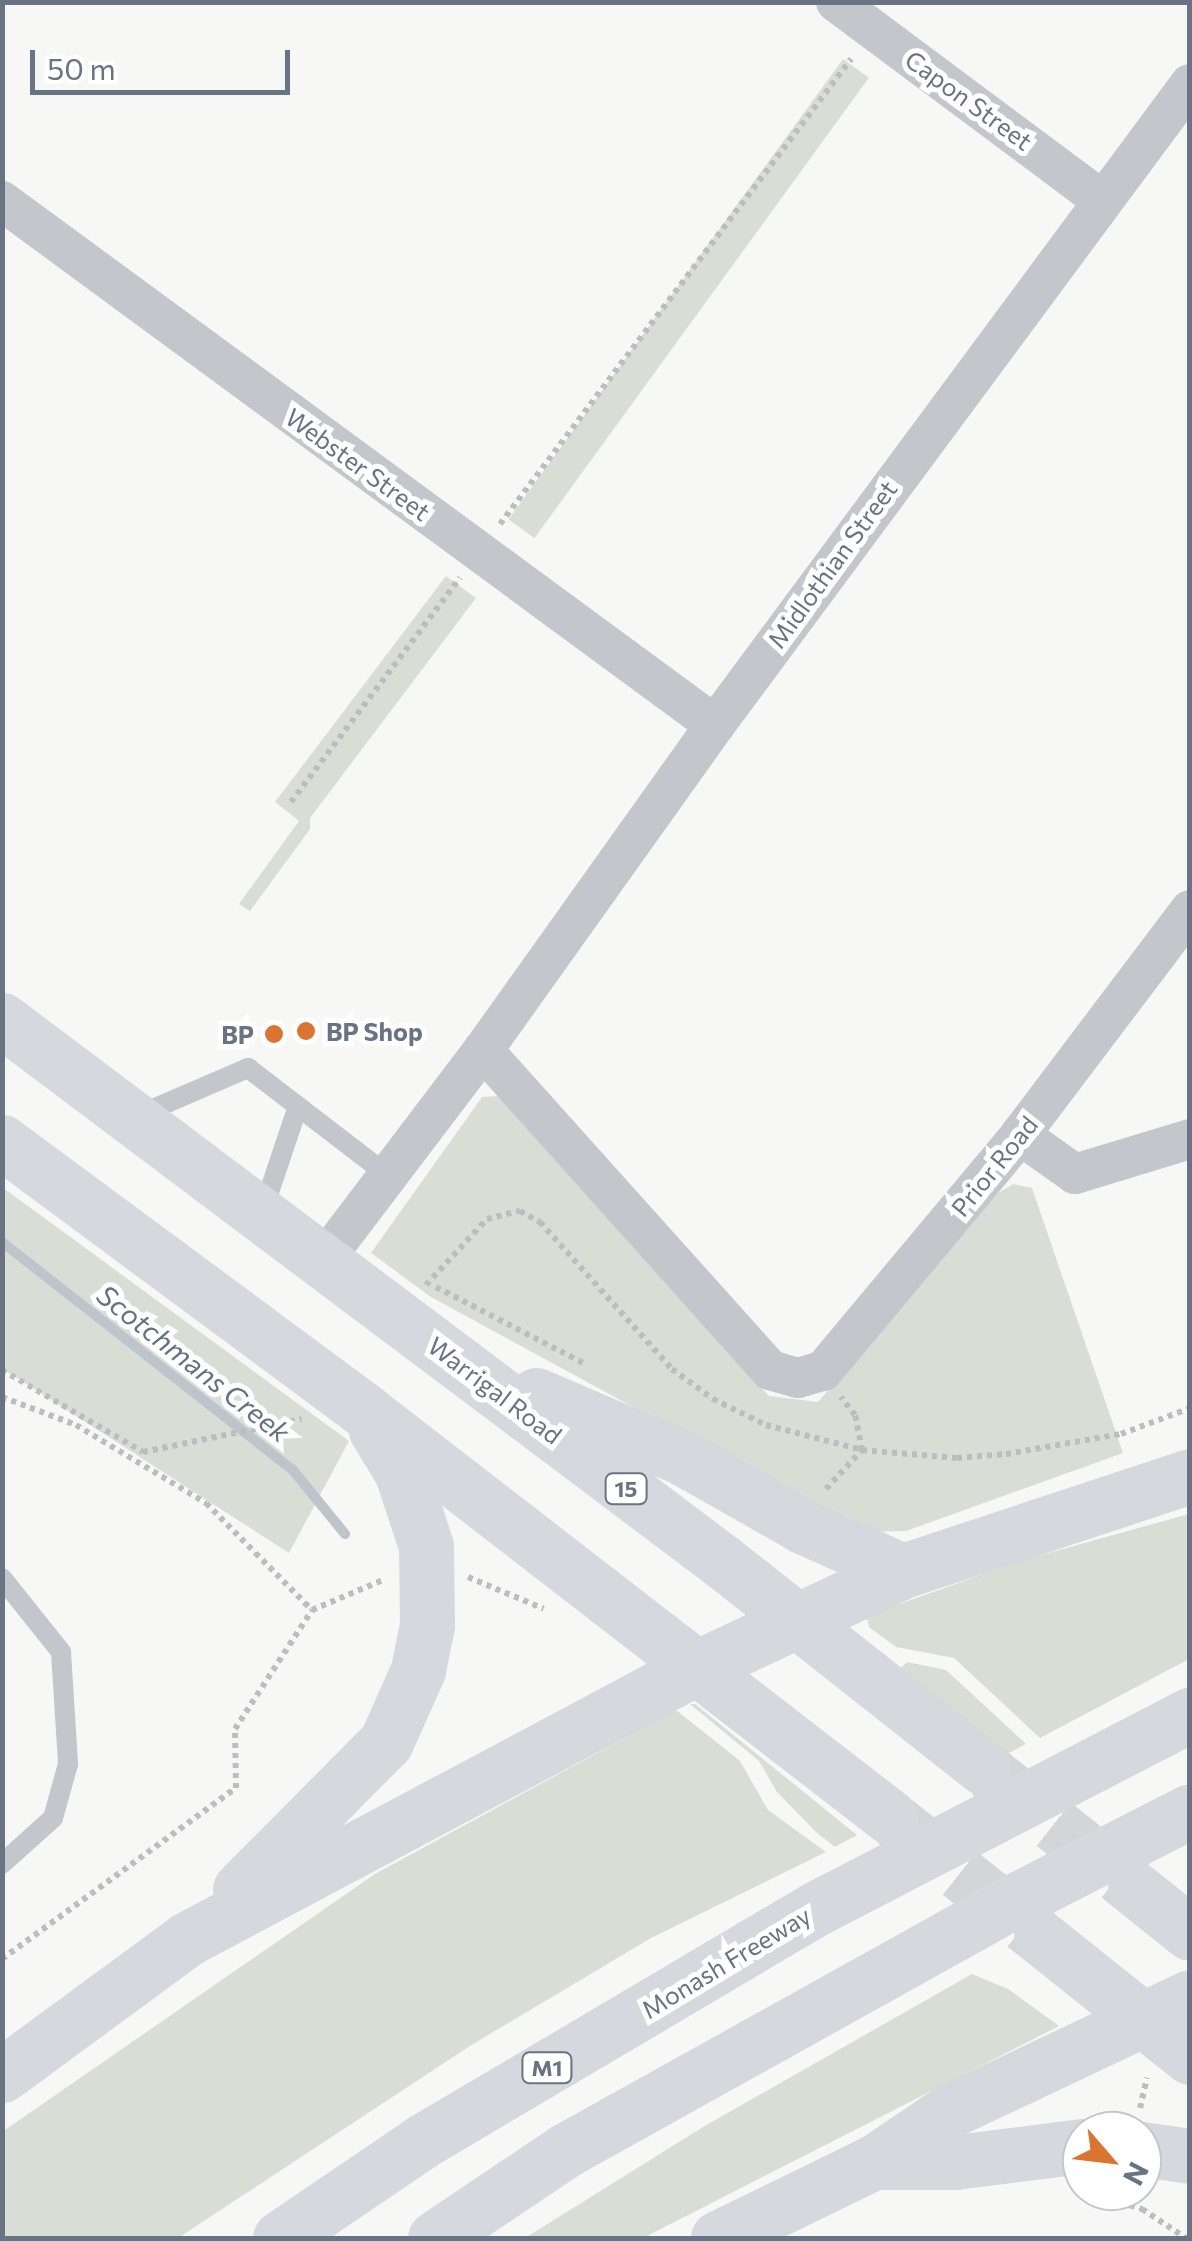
<!DOCTYPE html>
<style>
body{margin:0}
#map{position:relative;width:1192px;height:2241px;overflow:hidden;background:#f7f7f5;font-family:Commissioner,sans-serif}
div>[style]{position:absolute}
[style*='--x']{left:calc(var(--x)*1px);top:calc(var(--y)*1px);width:calc(var(--w)*1px);rotate:calc(var(--a)*1deg)}
.green>*{inset:0;background:#d8ded6;transform-origin:0 0}
.stream>*{height:10px;margin:-5px;padding:0 5px;transform-origin:5px;border-radius:5px;background:#bdc5cb}
.highway-tunnel>*{height:55px;margin-top:-27.5px;transform-origin:0;background:repeating-linear-gradient(90deg,#d3d6d9 0 55px,transparent 0 83px)}
.path>*{height:6px;margin-top:-3px;transform-origin:0;background:repeating-linear-gradient(90deg,#bbbdc0 0 5px,transparent 0 10px)}
.lane>*{height:20px;margin:-10px;padding:0 10px;transform-origin:10px;border-radius:10px;background:#c3c6ca}
.street>*{height:40px;margin:-20px;padding:0 20px;transform-origin:20px;border-radius:20px;background:#c3c6ca}
.highway>*{height:55px;margin:-27.5px;padding:0 27.5px;transform-origin:27.5px;border-radius:27.5px;background:#d5d8dc}
.dots>*{width:28px;height:28px;translate:-50% -50%;box-sizing:border-box;border:5px solid #fff;border-radius:50%}
span{translate:-50% -50%;white-space:nowrap;text-align:center;line-height:1.15;-webkit-text-stroke:10px #fff;paint-order:stroke}
.shield-label span{padding:2px 8px;background:#fff;border:2px solid;border-radius:8px;-webkit-text-stroke-width:0}
.shield-label{font-size:22px;color:#687384;font-weight:700}
.street-label{font-size:25px;color:#687384}
.poi-label{font-size:25px;color:#687384;font-weight:700}
.left{translate:0 -50%;text-align:left}
.right{translate:-100% -50%;text-align:right}
.water-label{font-size:28px;color:#637480;font-style:italic}
.frame{position:absolute;inset:0;border:5px solid #687384;pointer-events:none}
.north{position:absolute;left:1062px;top:2111px;width:100px;height:100px;box-sizing:border-box;background:#fff;border:2px solid #c3c7ce;border-radius:50%;rotate:118deg;font-size:28px;font-weight:700;line-height:40px;text-align:center;color:#687384}
.north::after{content:'';display:block;margin:auto;width:35px;height:45px;background:#db7331;clip-path:polygon(50% 0,100% 100%,50% 72%,0 100%)}
.scale{position:absolute;left:30px;top:50px;width:260px;height:45px;box-sizing:border-box;border:5px solid #687384;border-top:0;padding-left:12px;font-size:30px;line-height:35px;white-space:nowrap;color:#687384;-webkit-text-stroke:8px #fff;paint-order:stroke}
</style>
<div id="map">
<div class="green">
<i style="left:843px;top:59px;width:32px;height:569px;rotate:36deg"></i>
<i style="clip-path:polygon(446px 576px,476px 598px,310px 818px,310px 829px,250px 911px,239px 904px,299px 821px,275px 802px)"></i>
<i style="clip-path:polygon(498px 1096px,769px 1396px,818px 1402px,998px 1193px,1013px 1184px,1032px 1188px,1123px 1453px,906px 1531px,863px 1532px,431px 1297px,371px 1253px,482px 1097px)"></i>
<i style="clip-path:polygon(2px 1187px,349px 1441px,289px 1553px,3px 1369px)"></i>
<i style="clip-path:polygon(1189px 1514px,1189px 1659px,1040px 1738px,954px 1658px,896px 1647px,869px 1627px,867px 1618px,877px 1612px,1023px 1560px)"></i>
<i style="clip-path:polygon(907px 1662px,946px 1670px,1026px 1744px,1005px 1755px,901px 1668px)"></i>
<i style="clip-path:polygon(690px 1704px,695px 1704px,857px 1835px,835px 1847px,817px 1833px,777px 1792px,759px 1761px)"></i>
<i style="clip-path:polygon(676px 1710px,740px 1761px,768px 1810px,826px 1852px,651px 1938px,473px 2044px,178px 2238px,3px 2238px,2px 2132px,375px 1874px)"></i>
<i style="clip-path:polygon(972px 1974px,1008px 1989px,1059px 2026px,643px 2238px,525px 2238px,703px 2127px)"></i>
</div>
<div class="stream">
<i style="--x:2;--y:1242;--w:368;--a:38.1"></i>
<i style="--x:292;--y:1469;--w:84;--a:50.8"></i>
</div>
<div class="highway-tunnel">
<i style="--x:989;--y:1772;--w:184;--a:38.6"></i>
<i style="--x:895;--y:1821;--w:184;--a:38.6"></i>
</div>
<div class="path">
<i style="--x:500;--y:524;--w:583;--a:-52.95"></i>
<i style="--x:291;--y:802;--w:281;--a:-53"></i>
<i style="--x:426;--y:1285;--w:90;--a:-47.3"></i>
<i style="--x:487;--y:1219;--w:34;--a:-14"></i>
<i style="--x:520;--y:1211;--w:23;--a:29"></i>
<i style="--x:540;--y:1222;--w:198;--a:48.1"></i>
<i style="--x:672;--y:1369;--w:51;--a:36.2"></i>
<i style="--x:713;--y:1399;--w:59;--a:26.1"></i>
<i style="--x:766;--y:1425;--w:99;--a:14.6"></i>
<i style="--x:862;--y:1450;--w:95;--a:4.8"></i>
<i style="--x:957;--y:1458;--w:49;--a:-4.7"></i>
<i style="--x:1006;--y:1454;--w:117;--a:-9.9"></i>
<i style="--x:1121;--y:1434;--w:74;--a:-20.6"></i>
<i style="--x:436;--y:1287;--w:168;--a:27.3"></i>
<i style="--x:2;--y:1370;--w:163;--a:30.2"></i>
<i style="--x:143;--y:1452;--w:162;--a:-11.7"></i>
<i style="--x:2;--y:1397;--w:79;--a:20.7"></i>
<i style="--x:76;--y:1425;--w:152;--a:31"></i>
<i style="--x:206;--y:1503;--w:151;--a:45.3"></i>
<i style="--x:312;--y:1610;--w:77;--a:-22.9"></i>
<i style="--x:826;--y:1489;--w:53;--a:-47.3"></i>
<i style="--x:862;--y:1450;--w:36;--a:-101"></i>
<i style="--x:855;--y:1415;--w:23;--a:-128"></i>
<i style="--x:468;--y:1577;--w:82;--a:22.8"></i>
<i style="--x:2;--y:1959;--w:290;--a:-36.2"></i>
<i style="--x:236;--y:1788;--w:59;--a:-91"></i>
<i style="--x:235;--y:1729;--w:142;--a:-57.1"></i>
<i style="--x:1140;--y:2108;--w:31;--a:-77"></i>
<i style="--x:1082;--y:2191;--w:63;--a:16.7"></i>
<i style="--x:1142;--y:2209;--w:53;--a:33.4"></i>
</div>
<div class="lane">
<i style="--x:139;--y:1115;--w:119;--a:-23.3"></i>
<i style="--x:248;--y:1068;--w:174;--a:37.5"></i>
<i style="--x:262;--y:1213;--w:113;--a:-71.4"></i>
<i style="--x:2;--y:1578;--w:95;--a:51.4"></i>
<i style="--x:61;--y:1652;--w:112;--a:86.4"></i>
<i style="--x:68;--y:1764;--w:56;--a:105.5"></i>
<i style="--x:53;--y:1818;--w:69;--a:138"></i>
</div>
<div class="street">
<i style="--x:836;--y:2;--w:329;--a:36.7"></i>
<i style="--x:1190;--y:84;--w:798;--a:126.54"></i>
<i style="--x:715;--y:725;--w:399;--a:125.5"></i>
<i style="--x:483;--y:1050;--w:430;--a:48.1"></i>
<i style="--x:770;--y:1370;--w:29;--a:16"></i>
<i style="--x:798;--y:1378;--w:26;--a:-16"></i>
<i style="--x:823;--y:1371;--w:307;--a:-50.1"></i>
<i style="--x:1020;--y:1135;--w:282;--a:-52.9"></i>
<i style="--x:2;--y:201;--w:885;--a:36.31"></i>
<i style="--x:1020;--y:1135;--w:67;--a:35.3"></i>
<i style="--x:1075;--y:1174;--w:120;--a:-16.9"></i>
<i style="--x:323;--y:1261;--w:265;--a:-52.8"></i>
</div>
<div class="highway">
<i style="--x:2;--y:1020;--w:902;--a:36.93"></i>
<i style="--x:723;--y:1562;--w:331;--a:38.3"></i>
<i style="--x:2;--y:1142;--w:452;--a:36.5"></i>
<i style="--x:365;--y:1411;--w:664;--a:37.72"></i>
<i style="--x:536;--y:1395;--w:162;--a:23.2"></i>
<i style="--x:685;--y:1459;--w:137;--a:29.7"></i>
<i style="--x:804;--y:1527;--w:108;--a:24"></i>
<i style="--x:240;--y:1889;--w:207;--a:-45.2"></i>
<i style="--x:386;--y:1742;--w:79;--a:-66"></i>
<i style="--x:418;--y:1670;--w:46;--a:-78.7"></i>
<i style="--x:427;--y:1625;--w:79;--a:-90.7"></i>
<i style="--x:426;--y:1546;--w:77;--a:-108.2"></i>
<i style="--x:402;--y:1473;--w:50;--a:-121.2"></i>
<i style="--x:1135;--y:1889;--w:70;--a:38.7"></i>
<i style="--x:1041;--y:1938;--w:191;--a:38.6"></i>
<i style="--x:2;--y:2075;--w:230;--a:-36.3"></i>
<i style="--x:187;--y:1939;--w:577;--a:-28.03"></i>
<i style="--x:696;--y:1668;--w:229;--a:-25.1"></i>
<i style="--x:903;--y:1571;--w:302;--a:-18.3"></i>
<i style="--x:1142;--y:2149;--w:49;--a:8.3"></i>
<i style="--x:874;--y:2162;--w:81;--a:0"></i>
<i style="--x:955;--y:2162;--w:128;--a:-7.2"></i>
<i style="--x:280;--y:2238;--w:171;--a:-34.2"></i>
<i style="--x:421;--y:2142;--w:462;--a:-30.6"></i>
<i style="--x:819;--y:1907;--w:418;--a:-27.4"></i>
<i style="--x:435;--y:2238;--w:158;--a:-33.9"></i>
<i style="--x:566;--y:2150;--w:489;--a:-29.1"></i>
<i style="--x:993;--y:1912;--w:221;--a:-27.1"></i>
<i style="--x:718;--y:2238;--w:174;--a:-26"></i>
<i style="--x:874;--y:2162;--w:93;--a:-34"></i>
<i style="--x:951;--y:2110;--w:264;--a:-25.3"></i>
</div>
<div class="dots">
<i style="left:306px;top:1031px;background:#db7331"></i>
<i style="left:274px;top:1034px;background:#db7331"></i>
</div>
<div class="shield-label">
<span style="left:626px;top:1489px">15</span>
<span style="left:547px;top:2068px">M1</span>
</div>
<div class="street-label">
<span style="left:969px;top:100px;rotate:36deg">Capon Street</span>
<span style="left:358px;top:464px;rotate:36deg">Webster Street</span>
<span style="left:832px;top:564px;rotate:-54deg">Midlothian Street</span>
<span style="left:994px;top:1166px;rotate:-51deg">Prior Road</span>
<span style="left:495px;top:1390px;rotate:37deg">Warrigal Road</span>
<span style="left:726px;top:1962px;rotate:-31deg">Monash Freeway</span>
</div>
<div class="poi-label">
<span class="left" style="left:326px;top:1031px">BP Shop</span>
<span class="right" style="left:254px;top:1034px">BP</span>
</div>
<div class="water-label">
<span style="left:194px;top:1363px;rotate:38deg">Scotchmans Creek</span>
</div>
<div class="frame"></div>
<div class="north">N</div>
<div class="scale">50 m</div>
</div>
